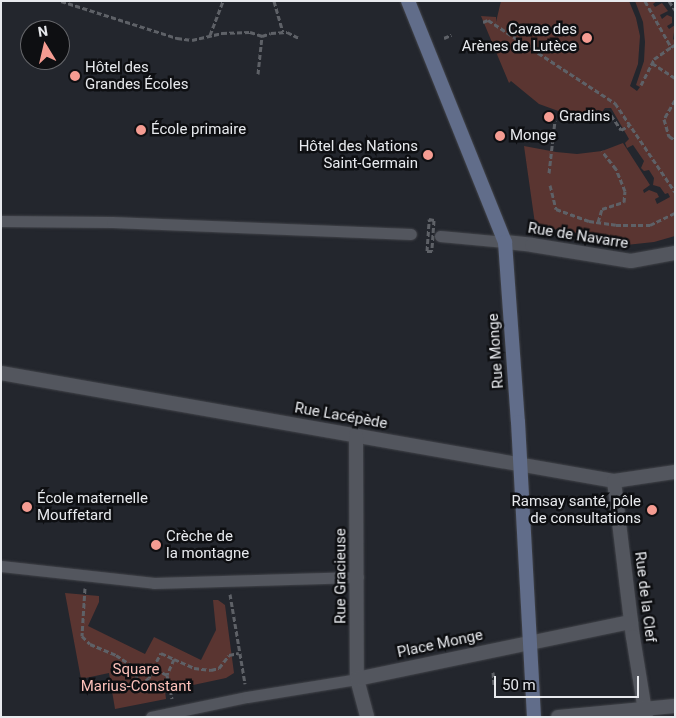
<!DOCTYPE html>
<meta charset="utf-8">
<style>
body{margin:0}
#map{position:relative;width:676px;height:718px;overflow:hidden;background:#23262d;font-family:Roboto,sans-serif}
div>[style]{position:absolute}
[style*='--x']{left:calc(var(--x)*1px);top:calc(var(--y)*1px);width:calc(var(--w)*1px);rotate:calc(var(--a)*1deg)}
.green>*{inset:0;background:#5a3531}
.path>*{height:3px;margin-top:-1.5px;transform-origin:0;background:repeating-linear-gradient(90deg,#5e6167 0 5px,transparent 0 7.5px)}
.roads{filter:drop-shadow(0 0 1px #414349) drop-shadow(0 0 1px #414349)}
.pedestrian>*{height:11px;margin:-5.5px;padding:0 5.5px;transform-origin:5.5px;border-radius:5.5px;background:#53565e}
.minor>*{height:14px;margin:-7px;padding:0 7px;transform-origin:7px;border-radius:7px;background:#53565e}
.secondary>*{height:14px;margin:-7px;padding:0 7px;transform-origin:7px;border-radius:7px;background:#616d8a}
.dots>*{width:14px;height:14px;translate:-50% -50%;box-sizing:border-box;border:2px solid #0e0f12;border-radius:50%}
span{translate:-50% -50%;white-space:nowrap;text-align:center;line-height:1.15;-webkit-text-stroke:5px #0e0f12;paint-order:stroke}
.poi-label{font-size:15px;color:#e7e9ed}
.right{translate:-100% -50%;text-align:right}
.left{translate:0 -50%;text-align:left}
.street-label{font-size:15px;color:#e7e9ed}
.park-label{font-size:15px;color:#fdc1ba}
.frame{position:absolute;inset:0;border:2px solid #e7e9ed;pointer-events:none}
.north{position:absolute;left:20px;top:20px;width:50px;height:50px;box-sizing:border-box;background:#0e0f12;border:1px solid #65666a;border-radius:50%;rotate:351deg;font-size:14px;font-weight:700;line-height:20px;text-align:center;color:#e7e9ed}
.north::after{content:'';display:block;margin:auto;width:18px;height:22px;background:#f59c92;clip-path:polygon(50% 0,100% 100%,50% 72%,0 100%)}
.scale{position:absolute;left:494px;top:676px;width:145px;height:22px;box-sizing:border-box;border:2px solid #e7e9ed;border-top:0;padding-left:6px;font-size:15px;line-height:18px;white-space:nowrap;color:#e7e9ed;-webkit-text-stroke:4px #0e0f12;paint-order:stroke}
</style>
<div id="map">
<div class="green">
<i style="clip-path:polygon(501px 1px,629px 1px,636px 18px,640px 36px,638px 64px,630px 86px,637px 91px,640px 87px,636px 85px,644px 61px,645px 42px,643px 22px,635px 1px,657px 1px,653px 4px,655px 7px,662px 3px,668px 11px,660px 15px,662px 19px,667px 15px,672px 17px,672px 23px,667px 26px,669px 29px,675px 25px,673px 39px,675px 41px,675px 236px,654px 242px,626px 245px,575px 238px,576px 233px,553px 229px,552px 234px,536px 231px,524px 146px,556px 152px,577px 154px,602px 151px,623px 143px,650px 185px,643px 190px,644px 193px,649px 190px,657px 193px,659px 197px,655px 199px,657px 204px,670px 197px,668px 193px,665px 194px,660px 187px,653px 185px,654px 178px,649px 170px,644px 171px,641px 168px,644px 161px,633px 145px,627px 148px,625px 143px,629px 139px,611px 108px,605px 108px,601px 113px,599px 110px,587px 113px,561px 112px,539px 104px,511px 81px,509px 83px,481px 16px,496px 17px,496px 22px)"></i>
<i style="clip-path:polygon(65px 593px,99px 596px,99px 602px,88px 626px,145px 654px,154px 637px,201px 660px,216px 630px,213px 600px,218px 600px,225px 605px,234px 673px,226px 678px,165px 691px,166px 699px,115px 709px,109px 673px,81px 679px)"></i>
</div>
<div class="path">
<i style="--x:61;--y:1;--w:122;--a:17.7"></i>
<i style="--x:177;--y:38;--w:15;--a:8"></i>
<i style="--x:192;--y:40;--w:31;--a:-13"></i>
<i style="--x:222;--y:33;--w:28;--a:-2"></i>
<i style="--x:250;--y:32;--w:13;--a:18"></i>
<i style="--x:262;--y:36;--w:9;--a:-18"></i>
<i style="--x:271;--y:33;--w:16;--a:-4"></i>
<i style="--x:287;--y:32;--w:13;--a:27"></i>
<i style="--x:274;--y:1;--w:32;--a:74"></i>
<i style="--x:645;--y:1;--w:53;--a:60.5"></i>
<i style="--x:671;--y:47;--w:4;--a:-27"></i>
<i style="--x:669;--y:1;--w:11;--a:56"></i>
<i style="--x:483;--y:22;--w:5;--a:-22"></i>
<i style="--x:488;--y:20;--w:152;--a:33.2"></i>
<i style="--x:615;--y:103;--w:107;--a:56"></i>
<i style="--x:210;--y:35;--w:36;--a:-69"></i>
<i style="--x:444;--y:38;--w:8;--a:-23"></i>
<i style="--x:652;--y:63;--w:27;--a:33"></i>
<i style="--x:258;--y:74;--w:38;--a:-84"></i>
<i style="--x:641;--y:85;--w:29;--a:-63"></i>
<i style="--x:654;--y:59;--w:21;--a:-35"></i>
<i style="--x:675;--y:100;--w:22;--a:120"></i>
<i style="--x:664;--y:119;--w:18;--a:74"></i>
<i style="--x:669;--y:136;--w:7;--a:34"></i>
<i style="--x:611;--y:115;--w:18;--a:56"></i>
<i style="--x:621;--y:130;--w:10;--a:-29"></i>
<i style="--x:549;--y:173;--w:53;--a:-83.5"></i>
<i style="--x:550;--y:185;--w:25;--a:76"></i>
<i style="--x:556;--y:209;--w:35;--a:20"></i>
<i style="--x:589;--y:221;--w:27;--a:8"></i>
<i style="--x:616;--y:225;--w:34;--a:0"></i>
<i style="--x:650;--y:225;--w:28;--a:-26"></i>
<i style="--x:429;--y:219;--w:5;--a:11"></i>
<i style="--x:434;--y:220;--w:31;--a:94"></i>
<i style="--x:432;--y:251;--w:5;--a:180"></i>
<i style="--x:427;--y:251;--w:32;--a:-86"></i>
<i style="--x:598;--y:222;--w:14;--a:-73"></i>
<i style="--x:602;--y:209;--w:23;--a:-18"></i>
<i style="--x:624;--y:202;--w:11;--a:-85"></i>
<i style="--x:625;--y:191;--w:24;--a:-112"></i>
<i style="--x:616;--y:169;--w:23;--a:-128"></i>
<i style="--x:85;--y:588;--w:48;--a:93.6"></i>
<i style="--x:82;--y:636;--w:11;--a:45"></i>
<i style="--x:90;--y:644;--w:28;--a:23"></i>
<i style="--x:116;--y:655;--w:23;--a:34"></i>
<i style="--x:135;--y:668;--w:11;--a:80"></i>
<i style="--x:137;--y:679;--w:5;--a:143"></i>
<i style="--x:133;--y:682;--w:8;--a:83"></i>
<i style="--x:134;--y:690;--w:19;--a:-39"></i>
<i style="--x:149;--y:678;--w:11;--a:-68"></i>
<i style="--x:153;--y:668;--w:17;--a:-62"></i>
<i style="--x:161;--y:653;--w:14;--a:25"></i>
<i style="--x:174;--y:659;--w:17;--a:114"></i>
<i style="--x:167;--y:675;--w:16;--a:-153"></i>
<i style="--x:230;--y:594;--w:91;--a:80.5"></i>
<i style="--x:174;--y:659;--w:22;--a:24"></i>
<i style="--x:194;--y:668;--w:17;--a:7"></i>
<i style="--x:211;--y:670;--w:8;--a:-14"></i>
<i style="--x:219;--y:668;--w:16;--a:-52"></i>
<i style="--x:229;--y:655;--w:10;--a:-11"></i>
<i style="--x:493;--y:672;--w:15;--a:86"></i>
<i style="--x:167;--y:675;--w:24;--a:78"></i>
</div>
<div class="roads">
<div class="pedestrian">
<i style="--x:1;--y:221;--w:111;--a:0.5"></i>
<i style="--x:112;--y:222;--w:299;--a:2.3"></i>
<i style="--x:440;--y:236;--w:65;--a:5.3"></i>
<i style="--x:1;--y:566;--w:154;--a:6.3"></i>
<i style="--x:154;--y:583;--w:204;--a:-1.7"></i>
<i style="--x:151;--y:717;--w:98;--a:-11.8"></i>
<i style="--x:247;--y:697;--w:111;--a:-9.3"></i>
</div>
<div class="minor">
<i style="--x:505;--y:242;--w:27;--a:6"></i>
<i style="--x:532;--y:245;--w:100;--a:9.2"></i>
<i style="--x:631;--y:261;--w:45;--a:-10.3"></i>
<i style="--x:1;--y:373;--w:622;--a:9.99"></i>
<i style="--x:614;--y:481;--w:62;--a:-8.4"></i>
<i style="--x:356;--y:435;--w:244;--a:89.8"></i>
<i style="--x:357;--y:679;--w:39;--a:75"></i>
<i style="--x:614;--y:481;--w:157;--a:83.1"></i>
<i style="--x:633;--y:637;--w:81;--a:80.8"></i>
<i style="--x:357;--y:679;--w:280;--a:-11.8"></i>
<i style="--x:558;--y:717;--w:118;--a:-5.4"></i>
</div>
<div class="secondary">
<i style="--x:408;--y:1;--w:260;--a:68.1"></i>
<i style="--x:505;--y:242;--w:180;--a:85.9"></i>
<i style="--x:518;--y:422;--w:295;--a:86.9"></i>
</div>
</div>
<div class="dots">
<i style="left:587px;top:38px;background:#f59c92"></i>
<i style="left:75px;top:76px;background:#f59c92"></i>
<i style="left:549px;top:117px;background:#f59c92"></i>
<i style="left:141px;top:130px;background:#f59c92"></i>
<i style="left:500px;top:136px;background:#f59c92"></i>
<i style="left:428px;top:155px;background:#f59c92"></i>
<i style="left:27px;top:507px;background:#f59c92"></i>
<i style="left:652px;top:510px;background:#f59c92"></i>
<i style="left:156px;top:545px;background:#f59c92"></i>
</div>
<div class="poi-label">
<span class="right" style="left:577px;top:38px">Cavae des<br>Arènes de Lutèce</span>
<span class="left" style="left:85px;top:76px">Hôtel des<br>Grandes Écoles</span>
<span class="left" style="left:559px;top:117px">Gradins</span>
<span class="left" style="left:151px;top:130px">École primaire</span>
<span class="left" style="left:510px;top:136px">Monge</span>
<span class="right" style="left:418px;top:155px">Hôtel des Nations<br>Saint-Germain</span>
<span class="left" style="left:37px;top:507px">École maternelle<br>Mouffetard</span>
<span class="right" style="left:641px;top:510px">Ramsay santé, pôle<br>de consultations</span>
<span class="left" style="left:166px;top:545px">Crèche de<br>la montagne</span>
</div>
<div class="street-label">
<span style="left:578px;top:236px;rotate:9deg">Rue de Navarre</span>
<span style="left:496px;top:351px;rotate:-94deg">Rue Monge</span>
<span style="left:341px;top:416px;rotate:10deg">Rue Lacépède</span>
<span style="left:341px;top:576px;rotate:-90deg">Rue Gracieuse</span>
<span style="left:645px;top:597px;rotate:83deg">Rue de la Clef</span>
<span style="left:440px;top:644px;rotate:-12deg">Place Monge</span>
</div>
<div class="park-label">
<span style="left:136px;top:678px">Square<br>Marius-Constant</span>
</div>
<div class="frame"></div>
<div class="north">N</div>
<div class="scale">50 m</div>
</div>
